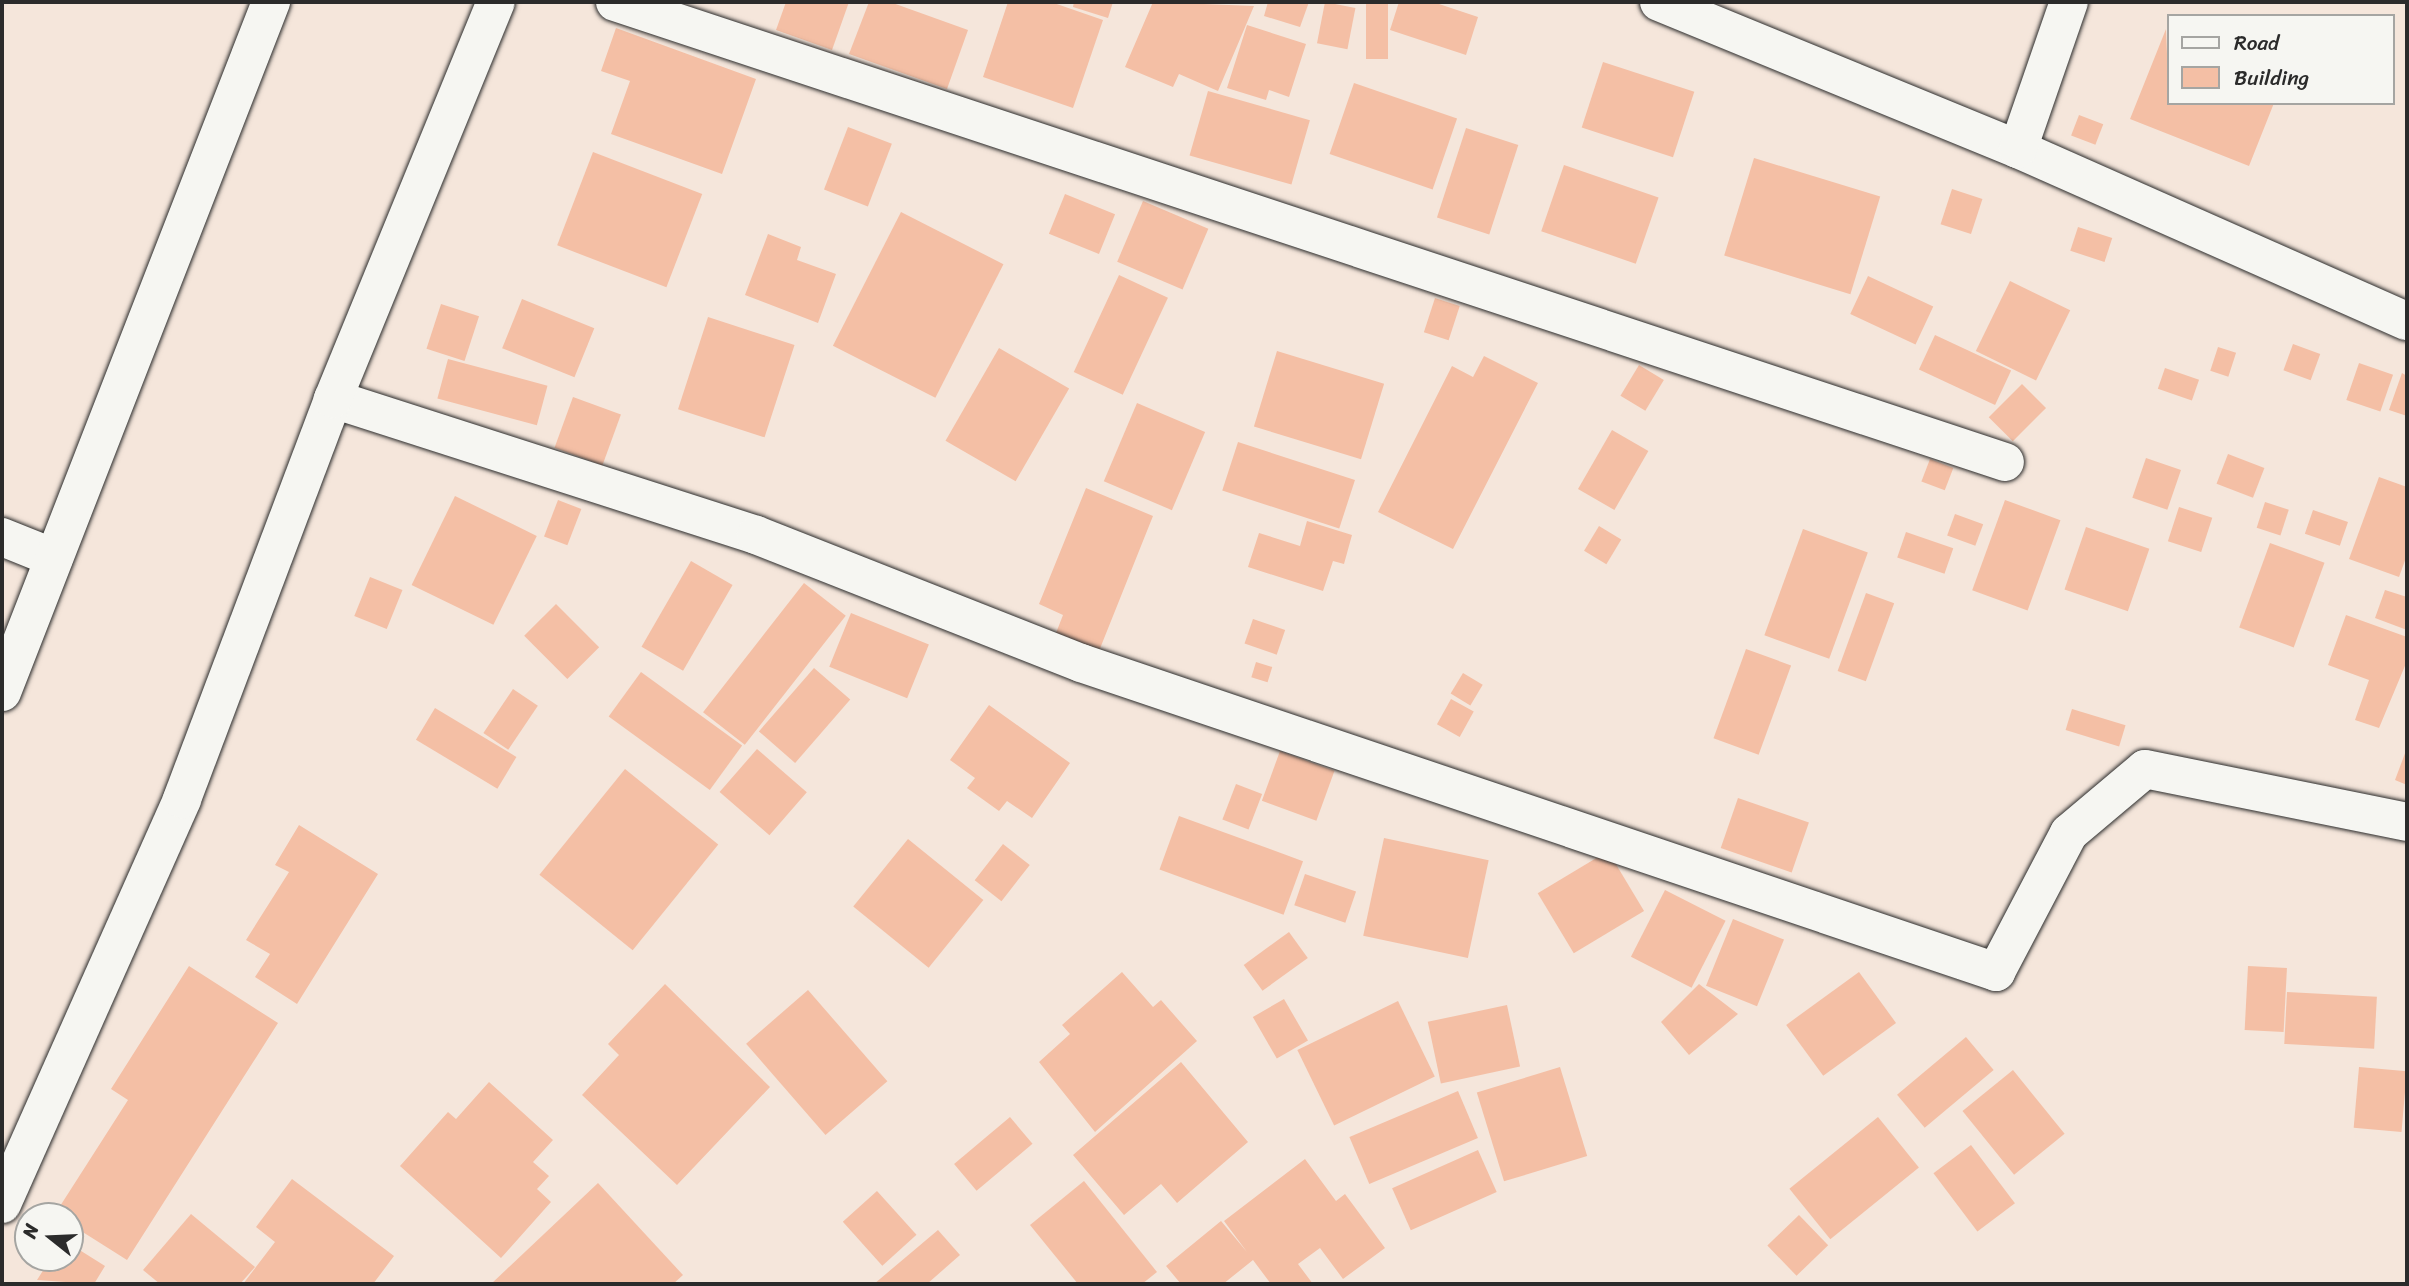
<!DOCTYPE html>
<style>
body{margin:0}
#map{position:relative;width:2409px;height:1286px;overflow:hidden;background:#f5e6db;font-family:Sriracha,sans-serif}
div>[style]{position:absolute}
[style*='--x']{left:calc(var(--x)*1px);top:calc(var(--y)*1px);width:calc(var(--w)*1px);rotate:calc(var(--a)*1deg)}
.building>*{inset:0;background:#f4bfa5;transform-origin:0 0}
.roads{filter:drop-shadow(0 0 2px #2b2b2b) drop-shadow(0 0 2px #2b2b2b)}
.street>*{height:38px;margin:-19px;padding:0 19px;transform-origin:19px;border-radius:19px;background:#f6f6f2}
.secondary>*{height:38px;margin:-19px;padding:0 19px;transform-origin:19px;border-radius:19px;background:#f6f6f2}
span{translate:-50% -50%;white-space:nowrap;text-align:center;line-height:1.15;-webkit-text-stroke:6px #f6f6f2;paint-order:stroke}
.frame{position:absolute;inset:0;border:4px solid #2b2b2b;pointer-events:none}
.legend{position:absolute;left:2167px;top:14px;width:228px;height:91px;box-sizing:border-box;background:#f6f6f2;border:2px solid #a5a5a2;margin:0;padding:9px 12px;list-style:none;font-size:21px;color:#2b2b2b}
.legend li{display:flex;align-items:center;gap:14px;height:35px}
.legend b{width:35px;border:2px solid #a5a5a2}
.north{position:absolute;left:14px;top:1202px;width:70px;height:70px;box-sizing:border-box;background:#f6f6f2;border:2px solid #a5a5a2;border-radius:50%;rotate:288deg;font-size:19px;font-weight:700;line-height:28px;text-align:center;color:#2b2b2b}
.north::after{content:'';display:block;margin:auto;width:24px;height:32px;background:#2b2b2b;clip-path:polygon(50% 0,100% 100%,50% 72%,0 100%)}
</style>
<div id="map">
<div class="building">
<i style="clip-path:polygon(786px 2px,849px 2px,832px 50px,776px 30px)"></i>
<i style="clip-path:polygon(869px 2px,890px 2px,968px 30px,947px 89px,849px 54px)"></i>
<i style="clip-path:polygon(1008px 2px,1051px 2px,1103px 20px,1073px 108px,983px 77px)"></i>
<i style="clip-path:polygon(1074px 2px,1113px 2px,1108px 18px,1073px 7px)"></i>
<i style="clip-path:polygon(1153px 2px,1254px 6px,1218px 91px,1179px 74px,1173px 87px,1125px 67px)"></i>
<i style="clip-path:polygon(1268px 2px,1309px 2px,1300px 27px,1264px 16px)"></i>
<i style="left:1325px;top:2px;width:31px;height:42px;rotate:11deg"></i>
<i style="left:1366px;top:2px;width:22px;height:57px"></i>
<i style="clip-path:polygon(1399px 2px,1433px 2px,1478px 17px,1466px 55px,1390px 30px)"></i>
<i style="clip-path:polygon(1247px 25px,1306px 44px,1289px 97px,1269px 90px,1266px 100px,1227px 88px)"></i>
<i style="clip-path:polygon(616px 28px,756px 79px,722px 174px,611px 134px,630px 81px,601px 71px)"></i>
<i style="clip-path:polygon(2166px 29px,2169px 103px,2274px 103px,2249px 166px,2130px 119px)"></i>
<i style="left:1603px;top:62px;width:96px;height:69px;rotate:18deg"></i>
<i style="left:1354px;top:83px;width:109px;height:75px;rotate:19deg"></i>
<i style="left:1208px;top:91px;width:106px;height:67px;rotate:16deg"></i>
<i style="left:2079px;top:115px;width:26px;height:22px;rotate:21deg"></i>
<i style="left:848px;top:127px;width:47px;height:67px;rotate:21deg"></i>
<i style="left:1466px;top:128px;width:55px;height:94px;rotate:18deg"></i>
<i style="left:593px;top:152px;width:117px;height:100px;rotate:21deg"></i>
<i style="left:1754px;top:158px;width:132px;height:102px;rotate:17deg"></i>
<i style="left:1564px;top:165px;width:100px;height:70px;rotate:19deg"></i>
<i style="left:1952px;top:189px;width:32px;height:37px;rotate:18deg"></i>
<i style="left:1065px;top:194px;width:54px;height:43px;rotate:22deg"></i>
<i style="left:1143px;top:201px;width:71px;height:66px;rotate:23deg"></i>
<i style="left:901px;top:212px;width:115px;height:150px;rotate:27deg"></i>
<i style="left:2078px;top:227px;width:36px;height:25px;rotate:18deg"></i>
<i style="clip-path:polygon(768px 234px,801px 247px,797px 260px,836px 274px,818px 323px,745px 295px)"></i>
<i style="left:1119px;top:275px;width:54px;height:107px;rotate:25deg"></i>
<i style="left:1868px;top:276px;width:72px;height:42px;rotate:25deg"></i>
<i style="left:2010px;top:281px;width:67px;height:78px;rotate:26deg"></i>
<i style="left:1435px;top:298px;width:26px;height:36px;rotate:18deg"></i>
<i style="left:522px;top:299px;width:78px;height:53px;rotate:22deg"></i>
<i style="left:441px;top:304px;width:40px;height:47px;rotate:18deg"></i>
<i style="left:708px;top:317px;width:91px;height:97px;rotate:18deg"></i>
<i style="left:1935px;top:335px;width:84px;height:38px;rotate:25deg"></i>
<i style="left:2293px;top:344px;width:29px;height:28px;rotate:20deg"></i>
<i style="left:2218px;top:347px;width:19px;height:25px;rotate:18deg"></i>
<i style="left:999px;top:348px;width:81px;height:107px;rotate:30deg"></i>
<i style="left:1277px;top:351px;width:112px;height:79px;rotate:17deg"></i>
<i style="clip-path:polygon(1484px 356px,1538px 383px,1453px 549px,1378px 512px,1452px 366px,1473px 377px)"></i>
<i style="left:448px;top:359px;width:103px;height:41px;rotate:15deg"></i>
<i style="left:2359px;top:363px;width:36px;height:39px;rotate:19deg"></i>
<i style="left:1639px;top:365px;width:29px;height:36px;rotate:31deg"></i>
<i style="left:2165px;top:368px;width:36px;height:22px;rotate:19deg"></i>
<i style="clip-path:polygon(2402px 373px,2407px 376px,2407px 416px,2389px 410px)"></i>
<i style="left:2022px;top:384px;width:34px;height:47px;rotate:45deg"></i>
<i style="left:573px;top:397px;width:51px;height:54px;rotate:20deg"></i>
<i style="left:1137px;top:403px;width:74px;height:85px;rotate:23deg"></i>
<i style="left:1612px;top:430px;width:42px;height:68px;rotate:30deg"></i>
<i style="left:1238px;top:442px;width:123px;height:51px;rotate:18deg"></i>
<i style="left:2228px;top:454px;width:39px;height:32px;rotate:21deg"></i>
<i style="left:2146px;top:458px;width:37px;height:42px;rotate:19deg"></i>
<i style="left:1930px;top:459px;width:25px;height:24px;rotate:21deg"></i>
<i style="clip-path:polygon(2379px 477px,2407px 487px,2407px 555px,2399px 577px,2349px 559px)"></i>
<i style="clip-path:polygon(1086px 488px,1153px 516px,1099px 651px,1056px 633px,1063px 615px,1039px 604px)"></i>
<i style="left:455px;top:496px;width:91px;height:99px;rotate:26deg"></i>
<i style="left:558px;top:500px;width:25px;height:39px;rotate:21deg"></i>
<i style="left:2005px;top:500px;width:59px;height:96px;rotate:20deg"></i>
<i style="left:2265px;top:502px;width:25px;height:27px;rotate:18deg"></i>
<i style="left:2179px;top:507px;width:35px;height:36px;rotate:18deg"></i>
<i style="left:2313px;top:510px;width:37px;height:25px;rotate:19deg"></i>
<i style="left:1955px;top:514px;width:30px;height:23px;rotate:20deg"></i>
<i style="clip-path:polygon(1307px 521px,1352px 535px,1344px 564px,1333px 561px,1323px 591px,1248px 567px,1259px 533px,1300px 546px)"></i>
<i style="left:1599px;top:526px;width:26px;height:29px;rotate:31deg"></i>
<i style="left:2086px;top:527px;width:67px;height:66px;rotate:19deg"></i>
<i style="left:1803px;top:529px;width:69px;height:113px;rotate:20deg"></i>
<i style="left:1906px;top:532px;width:50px;height:27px;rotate:19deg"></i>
<i style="left:2270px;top:543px;width:58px;height:90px;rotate:20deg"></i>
<i style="left:691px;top:561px;width:48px;height:99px;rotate:30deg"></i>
<i style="left:370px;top:577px;width:35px;height:42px;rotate:22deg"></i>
<i style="left:804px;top:583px;width:53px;height:164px;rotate:38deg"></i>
<i style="clip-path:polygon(2385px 590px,2407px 597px,2407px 630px,2375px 618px)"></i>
<i style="left:1866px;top:593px;width:30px;height:83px;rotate:20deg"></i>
<i style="left:556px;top:604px;width:61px;height:45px;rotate:45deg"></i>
<i style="left:851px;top:613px;width:84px;height:58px;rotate:22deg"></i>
<i style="clip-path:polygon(2346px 615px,2407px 637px,2407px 661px,2379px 728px,2355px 720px,2369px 680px,2328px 665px)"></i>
<i style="left:1253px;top:619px;width:34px;height:26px;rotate:19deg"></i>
<i style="left:1746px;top:649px;width:48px;height:95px;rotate:20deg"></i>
<i style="left:1256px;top:662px;width:17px;height:16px;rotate:17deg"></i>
<i style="left:814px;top:668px;width:48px;height:84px;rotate:41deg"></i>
<i style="left:641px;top:672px;width:125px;height:55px;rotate:36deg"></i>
<i style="left:1463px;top:673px;width:23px;height:24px;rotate:31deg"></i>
<i style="left:513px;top:689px;width:30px;height:53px;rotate:34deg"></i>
<i style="left:1451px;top:699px;width:26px;height:29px;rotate:29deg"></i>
<i style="clip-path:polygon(989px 705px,1070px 763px,1032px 818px,1007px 801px,999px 811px,967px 788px,975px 778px,950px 760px)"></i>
<i style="left:435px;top:708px;width:95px;height:37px;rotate:31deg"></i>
<i style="left:2072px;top:709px;width:56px;height:22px;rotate:17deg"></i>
<i style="clip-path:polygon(2407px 748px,2407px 785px,2395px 780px)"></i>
<i style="left:757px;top:749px;width:66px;height:57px;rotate:41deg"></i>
<i style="left:1280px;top:751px;width:58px;height:53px;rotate:20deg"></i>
<i style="left:625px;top:769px;width:120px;height:136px;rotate:39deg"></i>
<i style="left:1236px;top:784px;width:28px;height:38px;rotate:21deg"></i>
<i style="left:1738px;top:798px;width:75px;height:53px;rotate:19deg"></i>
<i style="left:1179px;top:816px;width:132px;height:57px;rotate:20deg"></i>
<i style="clip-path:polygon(299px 825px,378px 874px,297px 1004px,255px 977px,270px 954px,246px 940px,289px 872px,275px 865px)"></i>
<i style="left:1384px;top:838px;width:107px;height:100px;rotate:12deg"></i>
<i style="left:908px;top:839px;width:97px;height:87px;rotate:39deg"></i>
<i style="left:1003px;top:844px;width:34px;height:46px;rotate:38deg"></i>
<i style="left:1608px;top:851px;width:70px;height:82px;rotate:59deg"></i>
<i style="left:1305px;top:874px;width:54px;height:33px;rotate:19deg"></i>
<i style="left:1665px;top:890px;width:68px;height:75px;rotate:27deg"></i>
<i style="left:1733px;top:919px;width:55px;height:72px;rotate:22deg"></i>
<i style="left:1289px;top:932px;width:32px;height:56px;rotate:54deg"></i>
<i style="clip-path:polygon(189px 966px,278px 1023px,127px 1260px,70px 1224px,70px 1216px,55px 1214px,128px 1100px,111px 1089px)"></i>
<i style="left:2248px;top:966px;width:39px;height:64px;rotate:3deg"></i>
<i style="clip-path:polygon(1122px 972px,1153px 1007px,1161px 1000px,1197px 1041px,1095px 1132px,1039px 1062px,1070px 1034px,1062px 1025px)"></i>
<i style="left:1859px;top:972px;width:63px;height:90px;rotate:54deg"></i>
<i style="clip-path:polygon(665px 984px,770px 1087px,677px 1185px,582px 1095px,619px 1055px,608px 1044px)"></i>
<i style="clip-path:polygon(1699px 984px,1738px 1014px,1689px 1055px,1661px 1022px)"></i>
<i style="left:808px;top:990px;width:121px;height:82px;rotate:49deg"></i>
<i style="left:2287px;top:992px;width:90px;height:52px;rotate:3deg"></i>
<i style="left:1284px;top:999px;width:48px;height:36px;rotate:60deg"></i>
<i style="left:1398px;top:1001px;width:84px;height:112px;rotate:64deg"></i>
<i style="left:1507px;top:1005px;width:63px;height:81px;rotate:78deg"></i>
<i style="left:1966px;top:1037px;width:43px;height:90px;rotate:50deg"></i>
<i style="clip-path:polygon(1181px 1062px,1248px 1142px,1177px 1203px,1161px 1184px,1124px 1215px,1073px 1155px)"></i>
<i style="left:1560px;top:1067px;width:93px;height:87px;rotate:73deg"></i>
<i style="left:2359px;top:1067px;width:48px;height:61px;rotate:5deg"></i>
<i style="left:2013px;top:1070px;width:82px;height:65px;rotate:51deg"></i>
<i style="clip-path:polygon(489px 1082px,553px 1140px,533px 1162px,549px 1176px,537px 1189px,551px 1202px,501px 1258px,400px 1166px,448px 1112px,456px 1119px)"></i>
<i style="left:1458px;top:1091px;width:51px;height:118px;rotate:67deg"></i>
<i style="left:1010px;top:1117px;width:35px;height:73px;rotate:50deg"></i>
<i style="left:1878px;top:1117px;width:65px;height:114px;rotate:51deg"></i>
<i style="left:1971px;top:1145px;width:73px;height:47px;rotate:53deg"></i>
<i style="left:1478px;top:1150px;width:46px;height:94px;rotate:66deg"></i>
<i style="clip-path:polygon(1305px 1159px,1336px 1201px,1345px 1194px,1385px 1248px,1343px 1279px,1320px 1248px,1298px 1264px,1313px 1284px,1271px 1284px,1253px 1260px,1223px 1284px,1181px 1284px,1166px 1266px,1221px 1221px,1247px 1252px,1224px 1221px)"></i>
<i style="clip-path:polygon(292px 1179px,394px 1256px,373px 1284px,243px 1284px,275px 1242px,256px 1227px)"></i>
<i style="clip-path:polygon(1084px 1181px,1157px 1272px,1142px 1284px,1078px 1284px,1030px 1225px)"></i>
<i style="clip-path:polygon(598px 1183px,683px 1275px,673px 1284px,491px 1284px)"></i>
<i style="left:877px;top:1191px;width:59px;height:46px;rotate:48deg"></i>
<i style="clip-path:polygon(191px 1214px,255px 1267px,240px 1284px,160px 1284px,143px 1270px)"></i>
<i style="left:1799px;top:1215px;width:42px;height:44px;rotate:46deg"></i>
<i style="clip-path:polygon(938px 1230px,960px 1255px,927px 1284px,874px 1284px)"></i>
<i style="clip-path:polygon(70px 1244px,105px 1266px,94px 1284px,37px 1280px,51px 1258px,70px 1258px)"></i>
</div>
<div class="roads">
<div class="street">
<i style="--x:615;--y:2;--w:1464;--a:18.31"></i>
<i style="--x:1659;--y:2;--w:388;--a:22.3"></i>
<i style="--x:2018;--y:149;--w:425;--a:23.9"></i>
<i style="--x:2018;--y:149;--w:156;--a:-70.9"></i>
<i style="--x:333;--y:399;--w:444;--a:17.8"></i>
<i style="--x:756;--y:535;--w:349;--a:21.5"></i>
<i style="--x:1081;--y:663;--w:966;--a:18.66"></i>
<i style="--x:1996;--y:972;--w:157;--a:-62.3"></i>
<i style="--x:2069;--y:833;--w:99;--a:-40.1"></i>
<i style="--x:2145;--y:769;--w:267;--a:11.4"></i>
<i style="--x:2;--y:537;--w:56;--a:22"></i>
</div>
<div class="secondary">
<i style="--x:2;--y:692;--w:741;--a:-68.7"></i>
<i style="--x:2;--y:1204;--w:443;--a:-66"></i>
<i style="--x:182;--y:799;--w:428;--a:-69.3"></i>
<i style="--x:333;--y:399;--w:429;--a:-67.7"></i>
</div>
</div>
<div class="frame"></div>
<ul class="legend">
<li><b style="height:9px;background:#f6f6f2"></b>Road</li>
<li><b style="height:19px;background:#f4bfa5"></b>Building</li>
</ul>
<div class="north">N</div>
</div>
